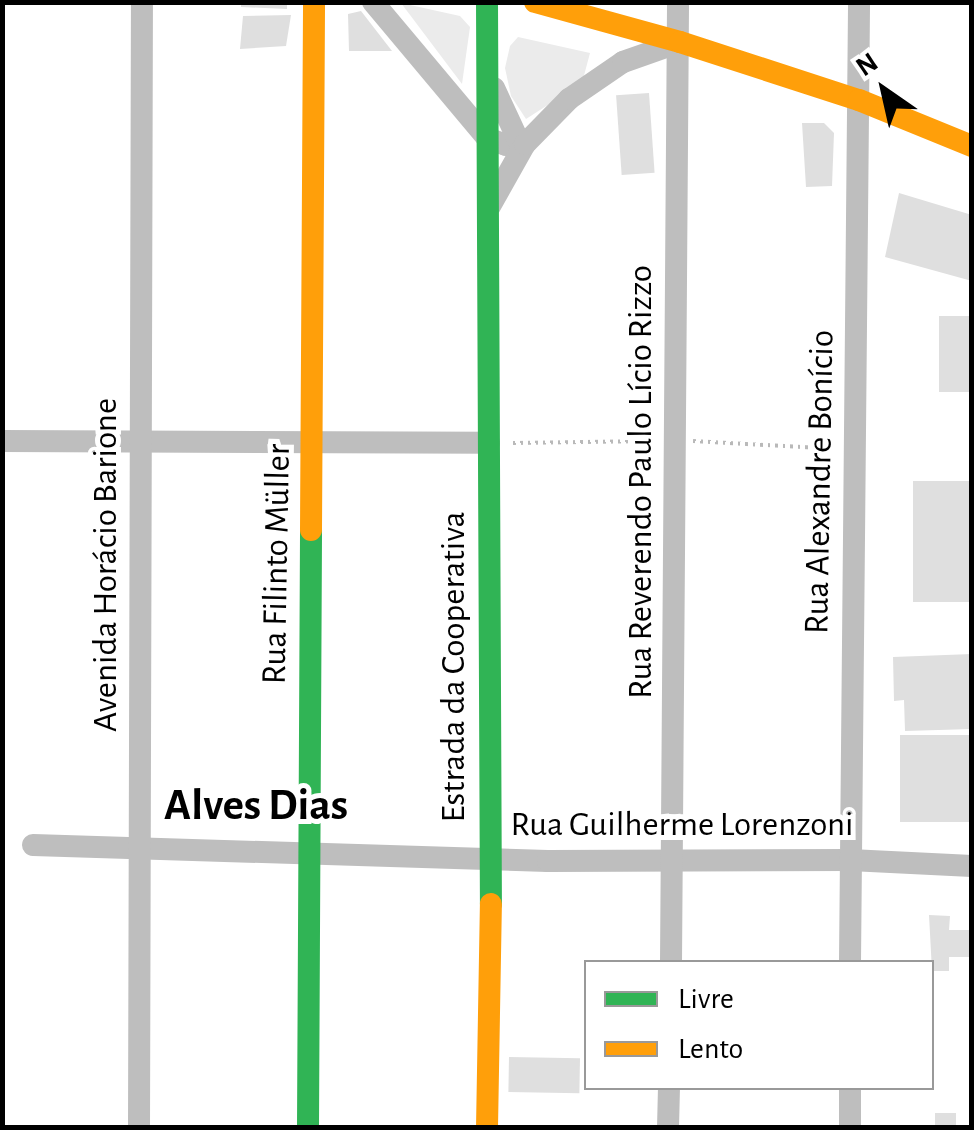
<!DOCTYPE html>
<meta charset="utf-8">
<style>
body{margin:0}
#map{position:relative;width:974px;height:1130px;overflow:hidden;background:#fff;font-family:"Alegreya Sans",sans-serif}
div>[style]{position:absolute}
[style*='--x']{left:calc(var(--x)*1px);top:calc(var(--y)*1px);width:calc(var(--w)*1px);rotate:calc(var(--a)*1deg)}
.green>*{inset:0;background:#ebebeb}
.building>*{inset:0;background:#dfdfdf;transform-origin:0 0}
.path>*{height:4px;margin-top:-2px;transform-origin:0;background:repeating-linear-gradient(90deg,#b9b9b9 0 2.5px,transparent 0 7.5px)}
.street>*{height:22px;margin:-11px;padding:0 11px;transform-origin:11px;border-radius:11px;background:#bebebe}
.fast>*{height:22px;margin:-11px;padding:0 11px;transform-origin:11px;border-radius:11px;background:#30b455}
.slow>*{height:22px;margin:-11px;padding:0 11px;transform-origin:11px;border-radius:11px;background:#ff9f0a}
span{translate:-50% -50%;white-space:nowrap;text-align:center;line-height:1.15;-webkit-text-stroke:10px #fff;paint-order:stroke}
.street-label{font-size:35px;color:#000}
.district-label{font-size:45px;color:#000;font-weight:700}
.frame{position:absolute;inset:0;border:5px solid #000;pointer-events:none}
.legend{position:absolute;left:584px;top:960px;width:350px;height:130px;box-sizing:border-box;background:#fff;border:2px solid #999;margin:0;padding:12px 18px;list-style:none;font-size:30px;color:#000}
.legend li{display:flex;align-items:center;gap:20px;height:50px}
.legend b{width:50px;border:2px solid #999}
.north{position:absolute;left:834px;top:40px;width:100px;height:100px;-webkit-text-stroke:8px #fff;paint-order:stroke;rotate:326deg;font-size:28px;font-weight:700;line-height:40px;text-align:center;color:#000}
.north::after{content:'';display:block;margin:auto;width:35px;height:45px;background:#000;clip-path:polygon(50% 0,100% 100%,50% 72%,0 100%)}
</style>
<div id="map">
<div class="green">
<i style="clip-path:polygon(401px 3px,460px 16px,470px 27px,462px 84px)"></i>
<i style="clip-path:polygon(518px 37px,590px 53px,582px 83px,526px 119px,511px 96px,505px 68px,510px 46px)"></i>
</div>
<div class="building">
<i style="clip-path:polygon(241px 2px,287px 2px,287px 9px,241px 7px)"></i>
<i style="clip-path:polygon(361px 11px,392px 51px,349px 51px,348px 14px)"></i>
<i style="clip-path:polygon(291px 15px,286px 46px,240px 49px,243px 16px)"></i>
<i style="left:649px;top:93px;width:80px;height:33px;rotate:86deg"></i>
<i style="clip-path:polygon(802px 123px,824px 123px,834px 133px,832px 186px,806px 187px)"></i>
<i style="clip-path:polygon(899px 193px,972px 215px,972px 281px,885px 257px)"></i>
<i style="left:939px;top:316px;width:33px;height:76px"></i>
<i style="left:972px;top:481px;width:121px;height:59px;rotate:90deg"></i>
<i style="clip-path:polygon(972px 654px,972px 729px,905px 731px,904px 700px,894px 701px,893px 657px)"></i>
<i style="left:972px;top:735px;width:87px;height:72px;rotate:90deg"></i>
<i style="clip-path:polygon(929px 915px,950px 916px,949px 930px,972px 930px,972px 957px,949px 957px,949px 971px,932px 971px)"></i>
<i style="left:509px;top:1057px;width:71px;height:35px;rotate:1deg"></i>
<i style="left:935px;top:1113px;width:21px;height:15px"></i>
</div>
<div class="path">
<i style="--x:693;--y:441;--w:141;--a:3.2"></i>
<i style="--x:513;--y:443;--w:141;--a:-0.8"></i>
</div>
<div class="street">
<i style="--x:373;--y:2;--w:177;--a:50"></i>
<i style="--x:487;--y:138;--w:20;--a:20"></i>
<i style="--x:506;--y:145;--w:19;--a:-3"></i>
<i style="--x:494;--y:88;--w:62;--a:65.1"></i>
<i style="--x:490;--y:206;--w:71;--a:-60.6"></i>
<i style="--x:525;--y:144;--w:63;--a:-45.6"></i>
<i style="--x:569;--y:99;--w:65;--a:-34.4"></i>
<i style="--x:623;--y:62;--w:57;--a:-19.4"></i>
<i style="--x:2;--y:441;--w:487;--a:0.2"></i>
<i style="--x:33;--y:845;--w:515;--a:1.78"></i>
<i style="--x:548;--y:861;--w:302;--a:-0.2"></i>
<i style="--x:850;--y:860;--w:122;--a:2.8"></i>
<i style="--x:671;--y:962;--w:960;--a:-89.58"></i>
<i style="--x:850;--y:962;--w:960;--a:-89.46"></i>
<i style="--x:139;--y:1128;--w:1126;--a:-89.85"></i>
<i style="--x:668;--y:1128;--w:40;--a:-88.6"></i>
<i style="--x:850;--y:1128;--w:40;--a:-90"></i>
</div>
<div class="fast">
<i style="--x:487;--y:2;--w:902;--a:89.75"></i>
<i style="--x:308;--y:1128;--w:598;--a:-89.71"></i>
</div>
<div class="slow">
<i style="--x:535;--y:2;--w:150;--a:15.4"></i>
<i style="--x:680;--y:42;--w:188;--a:18"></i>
<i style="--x:859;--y:100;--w:122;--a:22.2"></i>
<i style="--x:311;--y:530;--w:528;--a:-89.67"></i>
<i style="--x:487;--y:1128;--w:224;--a:-89"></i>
</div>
<div class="street-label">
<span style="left:641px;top:482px;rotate:-90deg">Rua Reverendo Paulo Lício Rizzo</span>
<span style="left:820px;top:482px;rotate:-89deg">Rua Alexandre Bonício</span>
<span style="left:277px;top:564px;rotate:-89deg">Rua Filinto Müller</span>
<span style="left:106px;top:565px;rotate:-90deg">Avenida Horácio Barione</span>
<span style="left:454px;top:667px;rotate:-90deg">Estrada da Cooperativa</span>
<span style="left:682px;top:825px">Rua Guilherme Lorenzoni</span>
</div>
<div class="district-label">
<span style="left:256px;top:806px">Alves Dias</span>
</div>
<div class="frame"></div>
<ul class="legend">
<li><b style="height:12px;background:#30b455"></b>Livre</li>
<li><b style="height:12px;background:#ff9f0a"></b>Lento</li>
</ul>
<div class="north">N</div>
</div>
